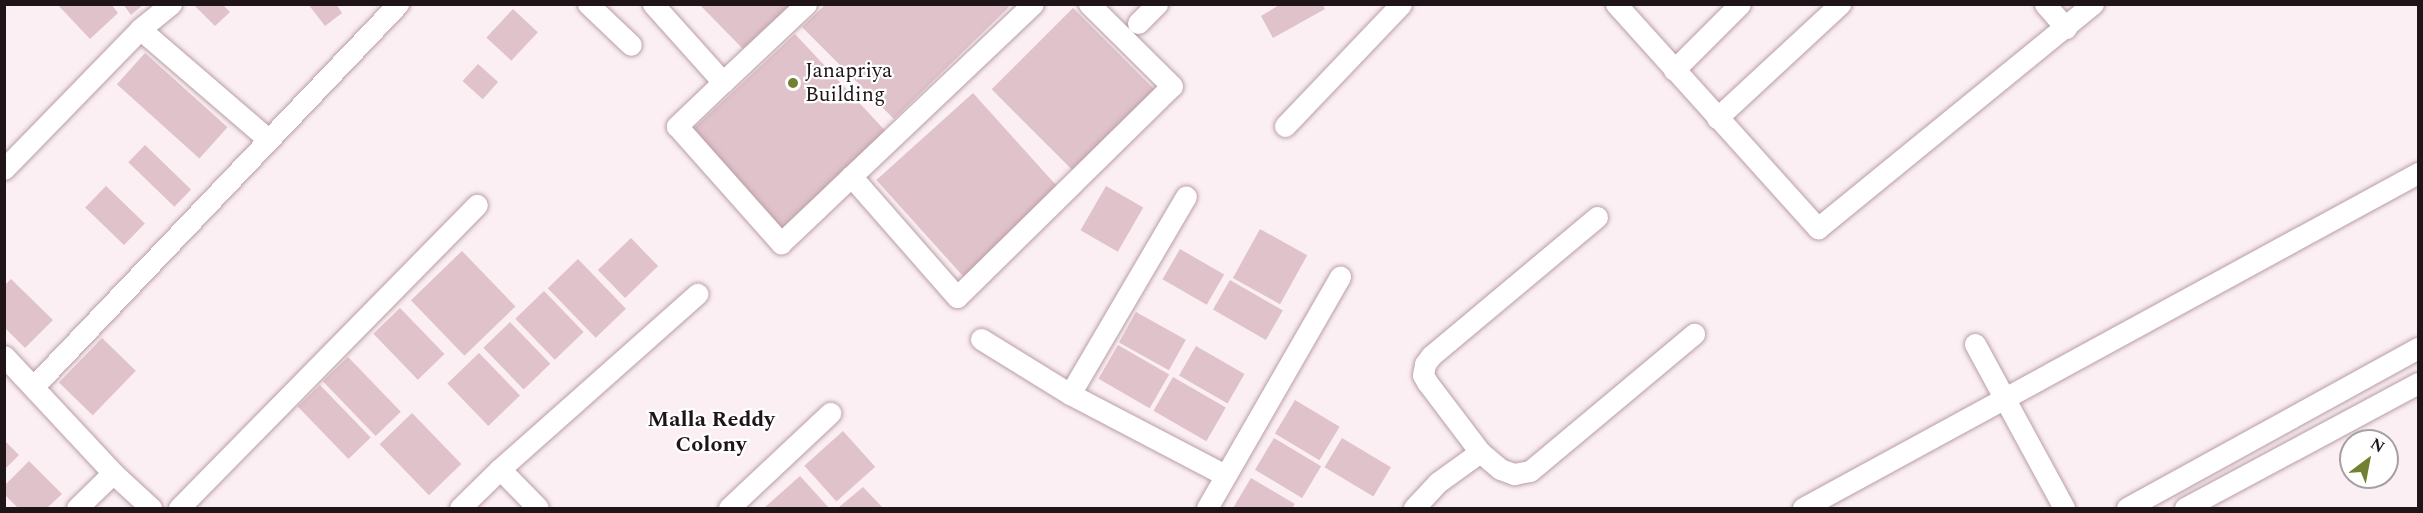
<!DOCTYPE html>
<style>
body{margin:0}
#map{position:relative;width:2423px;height:513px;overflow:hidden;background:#fbeff3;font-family:Spectral,serif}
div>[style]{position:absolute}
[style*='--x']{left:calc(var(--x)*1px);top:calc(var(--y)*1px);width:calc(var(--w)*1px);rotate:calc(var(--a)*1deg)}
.building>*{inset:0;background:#dfc2ca;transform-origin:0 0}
.roads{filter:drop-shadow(0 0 2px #b99ea5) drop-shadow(0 0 2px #b99ea5)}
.street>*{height:21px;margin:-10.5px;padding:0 10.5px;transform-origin:10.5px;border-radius:10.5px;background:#fff}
.dots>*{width:16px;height:16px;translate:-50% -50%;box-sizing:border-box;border:3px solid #fff;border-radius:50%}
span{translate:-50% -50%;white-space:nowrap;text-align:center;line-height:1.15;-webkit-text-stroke:4.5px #fff;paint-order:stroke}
.poi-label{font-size:21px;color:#1f1518}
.left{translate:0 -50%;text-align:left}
.neighbourhood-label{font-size:22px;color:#1f1518;font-weight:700}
.frame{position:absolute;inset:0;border:6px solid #1f1518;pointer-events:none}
.north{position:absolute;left:2339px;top:429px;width:60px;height:60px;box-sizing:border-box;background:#fff;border:2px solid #a5a1a3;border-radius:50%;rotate:32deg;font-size:16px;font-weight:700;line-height:24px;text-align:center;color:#1f1518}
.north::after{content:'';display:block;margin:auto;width:21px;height:27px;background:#708232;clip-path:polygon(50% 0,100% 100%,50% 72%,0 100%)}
</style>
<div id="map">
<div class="building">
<i style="clip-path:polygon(57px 4px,111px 4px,118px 13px,90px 39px)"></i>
<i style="clip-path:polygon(123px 4px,144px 4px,131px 15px)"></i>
<i style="clip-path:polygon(193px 4px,222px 4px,230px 12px,215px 26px)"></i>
<i style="clip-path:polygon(308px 4px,336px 4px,342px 13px,325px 26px)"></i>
<i style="clip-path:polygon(699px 4px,791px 4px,743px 49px)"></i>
<i style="clip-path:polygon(826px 4px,1006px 4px,1009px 7px,894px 119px,802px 27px)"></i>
<i style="clip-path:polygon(1281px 4px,1322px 4px,1325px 9px,1273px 38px,1261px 16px)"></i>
<i style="left:1073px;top:8px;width:117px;height:115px;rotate:45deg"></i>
<i style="left:513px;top:9px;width:34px;height:39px;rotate:43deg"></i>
<i style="left:795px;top:34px;width:133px;height:142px;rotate:47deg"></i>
<i style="left:145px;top:53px;width:111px;height:42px;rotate:42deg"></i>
<i style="left:478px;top:64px;width:27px;height:23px;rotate:42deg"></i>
<i style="left:973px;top:93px;width:131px;height:130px;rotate:48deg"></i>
<i style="left:145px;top:145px;width:64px;height:24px;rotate:44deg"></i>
<i style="left:106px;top:186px;width:54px;height:30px;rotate:44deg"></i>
<i style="left:1106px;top:186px;width:43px;height:51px;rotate:30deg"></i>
<i style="left:1260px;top:229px;width:54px;height:56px;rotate:29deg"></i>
<i style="left:631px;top:238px;width:39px;height:46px;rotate:46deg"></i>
<i style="left:1180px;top:249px;width:51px;height:35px;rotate:30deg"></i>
<i style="left:462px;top:251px;width:77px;height:71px;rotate:46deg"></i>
<i style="left:578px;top:259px;width:69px;height:42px;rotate:46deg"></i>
<i style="clip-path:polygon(11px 279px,53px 320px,25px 348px,4px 327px,4px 286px)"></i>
<i style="left:1230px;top:280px;width:61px;height:34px;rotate:30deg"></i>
<i style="left:544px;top:291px;width:57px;height:40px;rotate:46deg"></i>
<i style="left:400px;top:308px;width:64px;height:37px;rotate:46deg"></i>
<i style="left:1136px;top:312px;width:57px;height:35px;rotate:29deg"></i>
<i style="left:510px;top:322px;width:58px;height:37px;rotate:46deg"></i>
<i style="left:102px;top:338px;width:47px;height:62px;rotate:44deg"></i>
<i style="left:1118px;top:345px;width:59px;height:39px;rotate:30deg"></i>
<i style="left:1196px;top:346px;width:56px;height:34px;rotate:30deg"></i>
<i style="left:479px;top:353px;width:59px;height:44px;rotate:46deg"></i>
<i style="left:348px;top:357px;width:76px;height:35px;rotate:46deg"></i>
<i style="left:1173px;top:377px;width:61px;height:39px;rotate:30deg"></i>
<i style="left:320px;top:385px;width:73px;height:31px;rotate:46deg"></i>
<i style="left:1295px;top:400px;width:52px;height:39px;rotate:31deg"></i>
<i style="left:412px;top:413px;width:71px;height:45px;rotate:46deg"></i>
<i style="left:843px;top:431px;width:48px;height:52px;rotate:48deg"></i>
<i style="left:1274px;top:438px;width:55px;height:37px;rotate:31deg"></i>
<i style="left:1342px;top:438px;width:57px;height:34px;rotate:31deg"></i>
<i style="clip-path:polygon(4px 440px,19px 455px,4px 470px)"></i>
<i style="clip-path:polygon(29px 461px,62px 494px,47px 508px,18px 508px,5px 495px,5px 485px)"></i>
<i style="clip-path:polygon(800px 476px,829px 508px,764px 508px)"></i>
<i style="clip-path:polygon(1251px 478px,1295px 504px,1292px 508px,1233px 508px)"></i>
<i style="clip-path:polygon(863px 487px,883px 508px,841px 508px,839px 507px)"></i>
</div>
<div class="roads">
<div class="street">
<i style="--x:588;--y:4;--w:59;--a:43.6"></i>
<i style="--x:653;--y:4;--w:105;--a:48.1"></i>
<i style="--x:723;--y:82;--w:114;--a:-43.2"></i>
<i style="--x:1616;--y:4;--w:302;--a:48"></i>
<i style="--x:1818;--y:228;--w:355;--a:-39.2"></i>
<i style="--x:2045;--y:4;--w:32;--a:49"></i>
<i style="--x:1138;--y:23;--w:27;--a:-45"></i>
<i style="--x:140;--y:29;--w:169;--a:40.7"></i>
<i style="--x:1674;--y:70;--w:93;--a:-45"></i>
<i style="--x:723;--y:82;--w:64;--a:136.3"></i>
<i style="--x:677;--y:126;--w:157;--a:48.4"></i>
<i style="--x:781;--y:243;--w:347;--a:-43.5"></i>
<i style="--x:1717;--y:118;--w:168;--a:-42.8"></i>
<i style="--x:1285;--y:126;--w:168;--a:-46.4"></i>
<i style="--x:4;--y:169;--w:195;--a:-45.8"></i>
<i style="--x:140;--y:29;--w:40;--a:-39"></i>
<i style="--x:851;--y:176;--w:161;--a:48.8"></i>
<i style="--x:957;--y:297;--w:301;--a:-44.5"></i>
<i style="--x:1172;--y:86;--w:117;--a:-135.3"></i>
<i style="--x:1597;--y:217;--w:217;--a:140.1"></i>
<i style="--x:1431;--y:356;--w:10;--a:127"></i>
<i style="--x:1425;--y:364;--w:11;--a:100"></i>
<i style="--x:1423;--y:375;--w:8;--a:60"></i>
<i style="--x:1427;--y:382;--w:88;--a:52.9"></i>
<i style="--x:1480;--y:452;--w:26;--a:40"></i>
<i style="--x:1500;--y:469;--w:15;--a:20"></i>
<i style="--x:1514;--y:474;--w:16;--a:-11"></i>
<i style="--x:1530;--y:471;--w:214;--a:-39.9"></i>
<i style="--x:981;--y:339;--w:105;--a:31.7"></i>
<i style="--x:1070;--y:394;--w:175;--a:27.6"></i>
<i style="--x:1975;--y:344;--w:187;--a:61.5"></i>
<i style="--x:4;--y:356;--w:160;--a:47"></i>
<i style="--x:113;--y:473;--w:52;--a:42.6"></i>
<i style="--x:34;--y:386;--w:528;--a:-46.38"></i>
<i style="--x:1070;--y:394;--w:229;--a:-59.6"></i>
<i style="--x:500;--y:469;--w:54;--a:45.7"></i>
<i style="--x:77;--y:508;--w:50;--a:-44.2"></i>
<i style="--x:179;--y:508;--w:425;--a:-45.5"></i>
<i style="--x:460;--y:508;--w:56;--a:-44.3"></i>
<i style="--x:500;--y:469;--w:264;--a:-41.6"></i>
<i style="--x:729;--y:508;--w:139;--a:-43.2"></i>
<i style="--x:1207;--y:508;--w:267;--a:-60.1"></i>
<i style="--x:1414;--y:508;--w:34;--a:-47"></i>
<i style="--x:1437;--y:483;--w:53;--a:-35.8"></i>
<i style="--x:1803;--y:508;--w:700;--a:-28.58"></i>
<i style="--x:2127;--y:508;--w:332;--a:-28.8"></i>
<i style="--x:2185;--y:508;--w:264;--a:-28.2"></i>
</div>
</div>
<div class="dots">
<i style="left:793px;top:83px;background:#708232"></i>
</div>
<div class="poi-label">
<span class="left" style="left:805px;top:83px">Janapriya<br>Building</span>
</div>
<div class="neighbourhood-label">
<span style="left:711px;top:432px">Malla Reddy<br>Colony</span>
</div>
<div class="frame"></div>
<div class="north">N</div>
</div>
